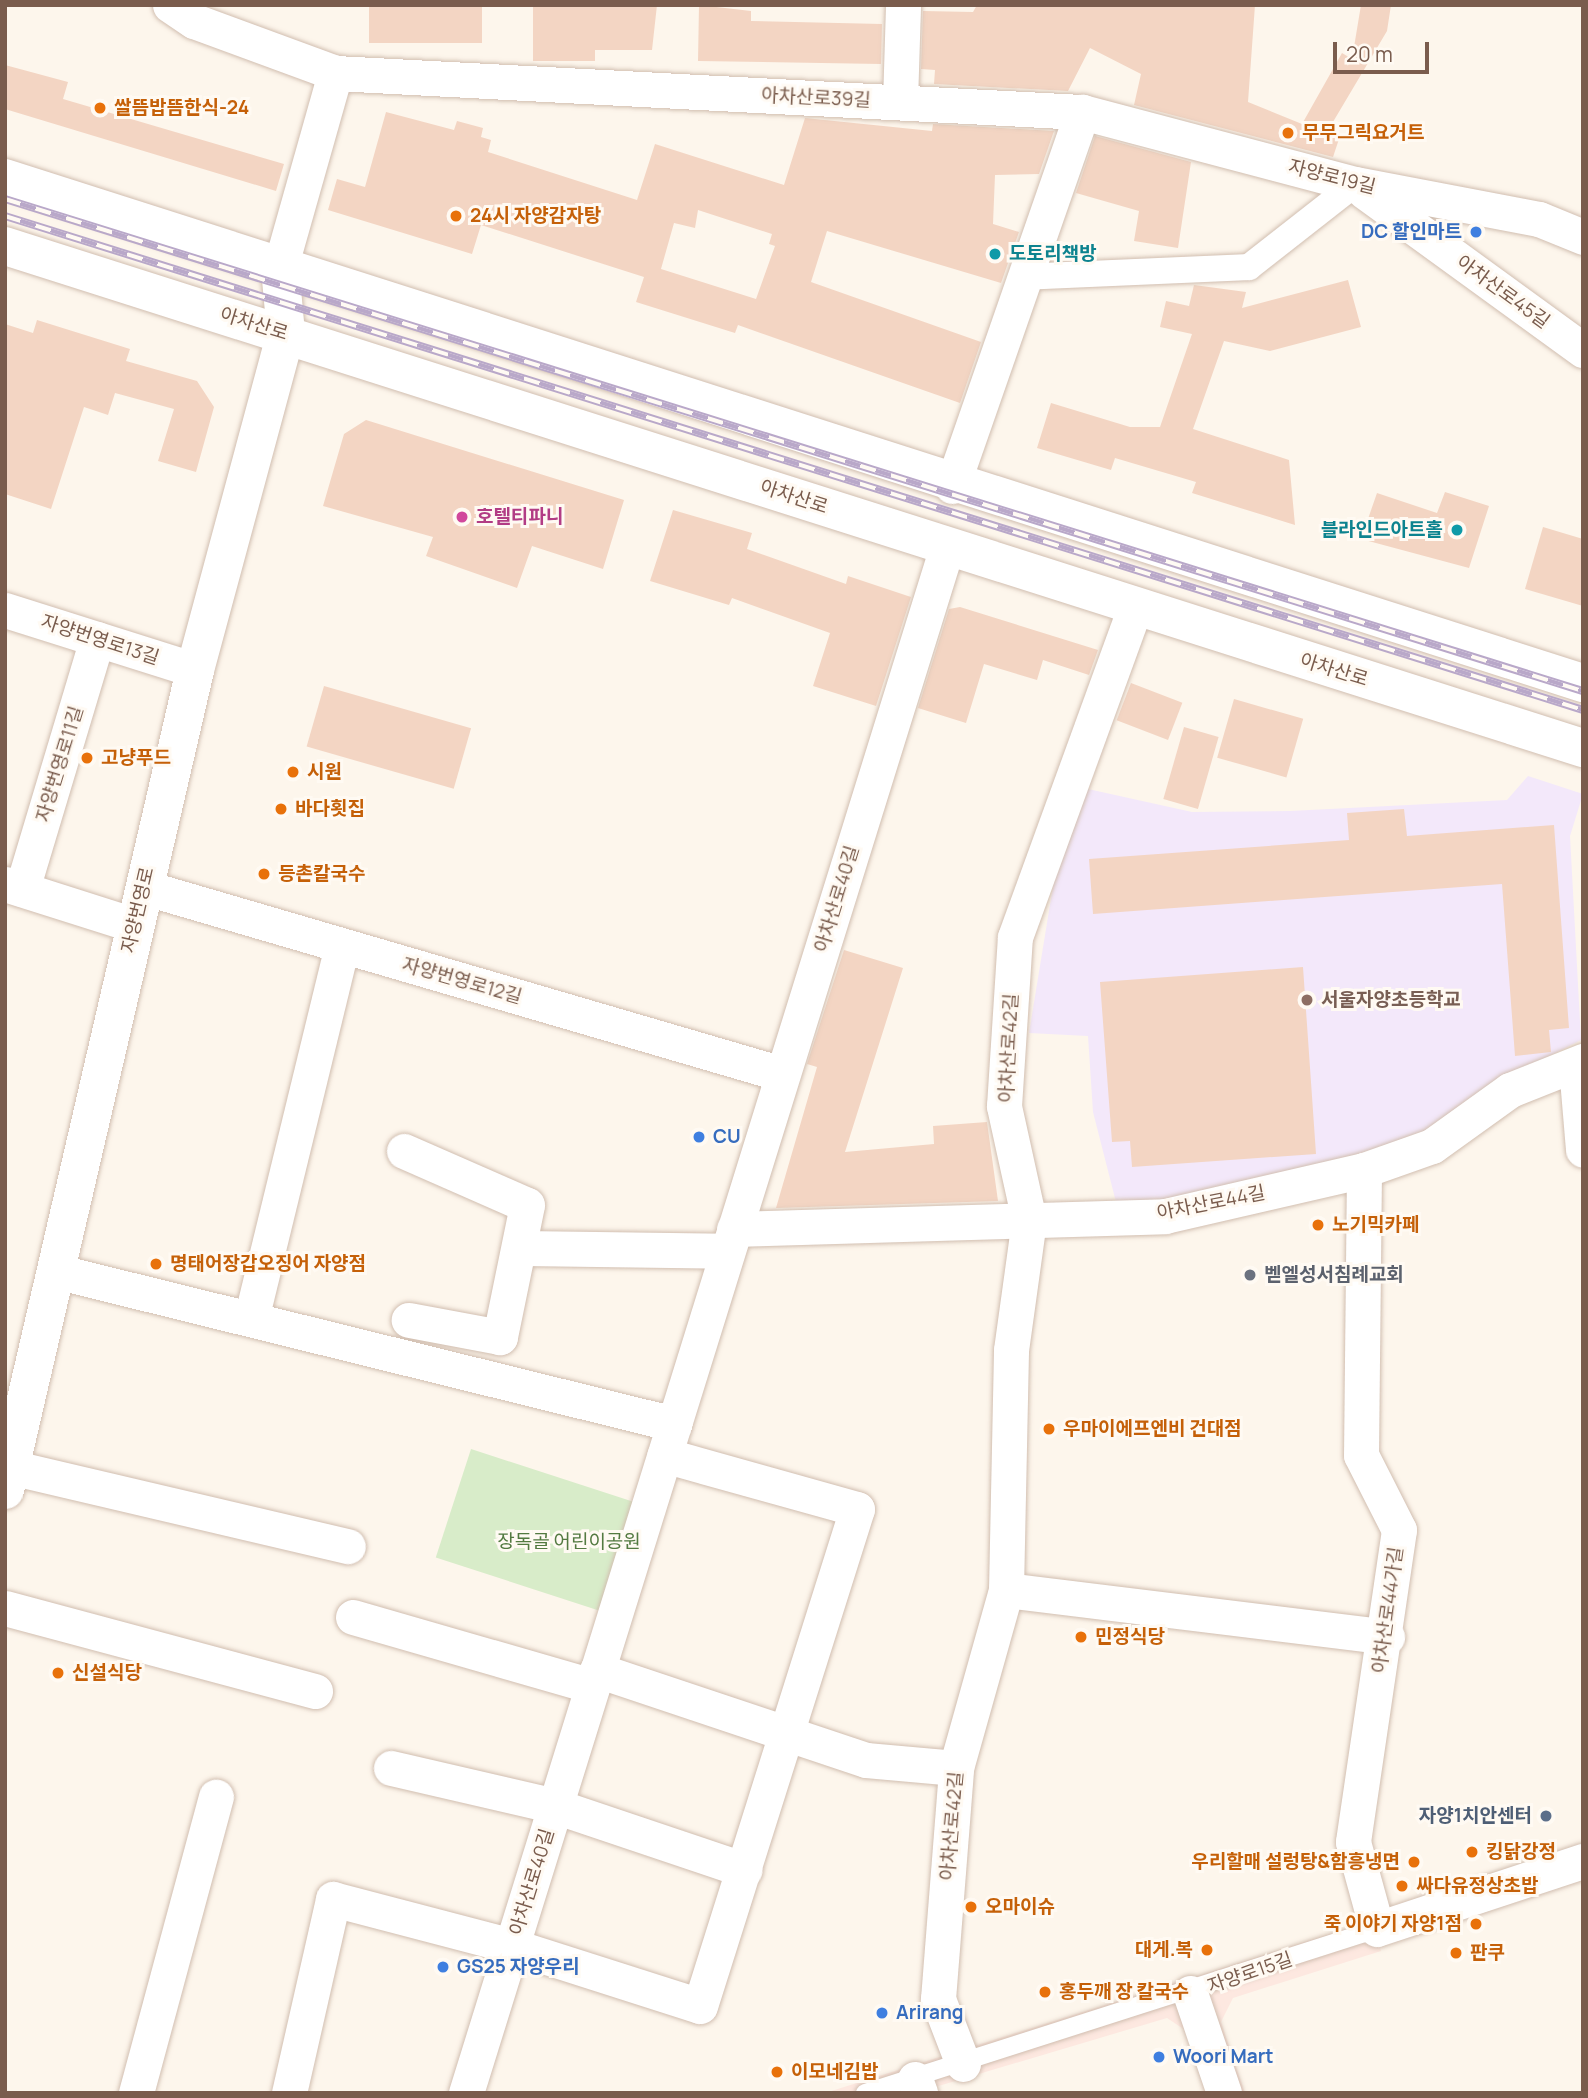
<!DOCTYPE html>
<meta charset="utf-8">
<style>
body{margin:0}
#map{position:relative;width:1588px;height:2098px;overflow:hidden;background:#fdf6ec;font-family:Manrope,"Noto Sans KR",sans-serif}
div>[style]{position:absolute}
[style*='--x']{left:calc(var(--x)*1px);top:calc(var(--y)*1px);width:calc(var(--w)*1px);rotate:calc(var(--a)*1deg)}
.commercial>*{inset:0;background:#fde8e0}
.education>*{inset:0;background:#f3e8fa}
.green>*{inset:0;background:#d8ecc9;transform-origin:0 0}
.building>*{inset:0;background:#f3d5c3;transform-origin:0 0}
.roads{filter:drop-shadow(0 0 2px #d1beb0) drop-shadow(0 0 2px #d1beb0)}
.service>*{height:18px;margin:-9px;padding:0 9px;transform-origin:9px;border-radius:9px;background:#fff}
.pedestrian>*{height:26px;margin:-13px;padding:0 13px;transform-origin:13px;border-radius:13px;background:#fff}
.minor>*{height:35px;margin:-17.5px;padding:0 17.5px;transform-origin:17.5px;border-radius:17.5px;background:#fff}
.tertiary>*{height:38px;margin:-19px;padding:0 19px;transform-origin:19px;border-radius:19px;background:#fff}
.secondary>*{height:38px;margin:-19px;padding:0 19px;transform-origin:19px;border-radius:19px;background:#fff}
.rail>*{height:8px;margin-top:-4px;transform-origin:0;background:repeating-linear-gradient(90deg,#fffaf3 0 16px,#b9a8c9 0 32px);box-sizing:border-box;border-block:2px solid #b9a8c9}
.dots>*{width:19px;height:19px;translate:-50% -50%;box-sizing:border-box;border:4px solid #fffaf3;border-radius:50%}
span{translate:-50% -50%;white-space:nowrap;text-align:center;line-height:1.15;-webkit-text-stroke:6px #fffaf3;paint-order:stroke}
.street-label{font-size:19px;color:#7a5c4d}
.food-label{font-size:19px;color:#c56008;font-weight:700}
.left{translate:0 -50%;text-align:left}
.right{translate:-100% -50%;text-align:right}
.shop-label{font-size:19px;color:#366cbe;font-weight:700}
.culture-label{font-size:19px;color:#0d838f;font-weight:700}
.hotel-label{font-size:19px;color:#b23c85;font-weight:700}
.education-label{font-size:19px;color:#785e54;font-weight:700}
.worship-label{font-size:19px;color:#5b616d;font-weight:700}
.park-label{font-size:19px;color:#537a41}
.service-label{font-size:19px;color:#4e5e75;font-weight:700}
.frame{position:absolute;inset:0;border:7px solid #7a5c4d;pointer-events:none}
.scale{position:absolute;left:1333px;top:42px;width:96px;height:32px;box-sizing:border-box;border:4px solid #7a5c4d;border-top:0;padding-left:9px;font-size:21px;line-height:24px;white-space:nowrap;color:#7a5c4d;-webkit-text-stroke:5px #fffaf3;paint-order:stroke}
</style>
<div id="map">
<div class="commercial">
<i style="clip-path:polygon(1372px 1921px,1381px 1951px,1233px 1998px,1221px 2022px,1245px 2093px,1212px 2093px,1191px 2034px,1167px 2018px,915px 2093px,825px 2093px)"></i>
</div>
<div class="education">
<i style="clip-path:polygon(1528px 776px,1583px 794px,1570px 836px,1581px 1040px,1483px 1090px,1426px 1139px,1206px 1195px,1117px 1206px,1093px 1112px,1088px 1036px,1029px 1033px,1056px 868px,1088px 789px,1192px 812px,1290px 811px,1507px 800px)"></i>
</div>
<div class="green">
<i style="left:471px;top:1449px;width:186px;height:114px;rotate:18deg"></i>
</div>
<div class="building">
<i style="left:369px;top:5px;width:113px;height:38px"></i>
<i style="clip-path:polygon(533px 5px,657px 5px,652px 50px,595px 50px,595px 61px,533px 61px)"></i>
<i style="clip-path:polygon(699px 5px,751px 11px,751px 21px,882px 24px,881px 64px,698px 61px)"></i>
<i style="clip-path:polygon(977px 5px,1255px 5px,1248px 102px,1302px 124px,1342px 53px,1352px 59px,1361px 5px,1391px 5px,1387px 31px,1327px 132px,1340px 136px,1333px 157px,1134px 105px,1141px 74px,1090px 48px,1068px 91px,934px 84px,935px 70px,921px 69px,923px 11px,973px 12px)"></i>
<i style="clip-path:polygon(5px 65px,68px 82px,63px 99px,284px 164px,276px 191px,5px 109px)"></i>
<i style="clip-path:polygon(evenodd,386px 112px,454px 130px,457px 121px,483px 128px,481px 137px,491px 140px,488px 152px,637px 200px,655px 144px,784px 185px,805px 118px,932px 131px,933px 124px,1054px 131px,1039px 174px,995px 175px,993px 224px,1019px 232px,1001px 283px,827px 231px,811px 282px,981px 342px,960px 403px,738px 325px,735px 333px,636px 302px,644px 277px,481px 225px,472px 254px,328px 210px,337px 179px,365px 187px,386px 112px,698px 210px,772px 234px,769px 244px,775px 246px,756px 299px,661px 269px,674px 223px,695px 228px,698px 210px)"></i>
<i style="clip-path:polygon(1095px 136px,1191px 162px,1178px 248px,1134px 241px,1139px 211px,1076px 193px)"></i>
<i style="clip-path:polygon(1348px 280px,1361px 327px,1270px 351px,1224px 341px,1193px 429px,1289px 460px,1295px 525px,1192px 493px,1196px 482px,1115px 458px,1111px 470px,1037px 448px,1051px 403px,1130px 427px,1160px 427px,1192px 334px,1160px 327px,1166px 301px,1189px 306px,1194px 285px,1246px 292px,1242px 308px)"></i>
<i style="clip-path:polygon(37px 320px,130px 349px,126px 361px,197px 381px,214px 407px,196px 472px,158px 461px,174px 409px,115px 393px,108px 415px,84px 407px,51px 509px,5px 494px,5px 324px,33px 333px)"></i>
<i style="clip-path:polygon(366px 420px,624px 500px,603px 569px,532px 546px,517px 588px,426px 556px,433px 537px,323px 506px,344px 434px)"></i>
<i style="clip-path:polygon(1445px 492px,1489px 506px,1469px 568px,1361px 539px,1377px 493px,1437px 513px)"></i>
<i style="clip-path:polygon(673px 510px,752px 533px,747px 549px,846px 584px,848px 576px,911px 597px,876px 706px,813px 686px,830px 633px,732px 598px,729px 605px,650px 581px)"></i>
<i style="clip-path:polygon(1543px 527px,1583px 539px,1583px 606px,1525px 589px)"></i>
<i style="clip-path:polygon(960px 607px,1098px 650px,1089px 675px,1043px 660px,1037px 680px,984px 664px,966px 723px,918px 708px,949px 609px)"></i>
<i style="left:1131px;top:683px;width:55px;height:40px;rotate:21deg"></i>
<i style="left:324px;top:686px;width:153px;height:63px;rotate:16deg"></i>
<i style="left:1234px;top:699px;width:72px;height:61px;rotate:16deg"></i>
<i style="left:1184px;top:727px;width:36px;height:75px;rotate:16deg"></i>
<i style="clip-path:polygon(1404px 809px,1407px 836px,1554px 825px,1569px 1028px,1549px 1030px,1551px 1052px,1515px 1056px,1502px 884px,1093px 914px,1089px 859px,1349px 840px,1347px 813px)"></i>
<i style="clip-path:polygon(844px 950px,903px 968px,845px 1152px,934px 1144px,933px 1126px,987px 1122px,998px 1201px,776px 1208px,817px 1067px,807px 1064px)"></i>
<i style="clip-path:polygon(1303px 967px,1316px 1154px,1132px 1167px,1130px 1141px,1112px 1142px,1100px 982px)"></i>
</div>
<div class="roads">
<div class="service">
<i style="--x:865;--y:2093;--w:538;--a:-17.76"></i>
</div>
<div class="pedestrian">
<i style="--x:1022;--y:277;--w:227;--a:-2.5"></i>
<i style="--x:1249;--y:267;--w:135;--a:-38.1"></i>
</div>
<div class="minor">
<i style="--x:170;--y:5;--w:29;--a:34"></i>
<i style="--x:194;--y:21;--w:150;--a:20.2"></i>
<i style="--x:335;--y:73;--w:748;--a:2.99"></i>
<i style="--x:1082;--y:112;--w:282;--a:14.8"></i>
<i style="--x:1355;--y:184;--w:187;--a:10.8"></i>
<i style="--x:1539;--y:219;--w:48;--a:22.2"></i>
<i style="--x:900;--y:102;--w:97;--a:-88.2"></i>
<i style="--x:1364;--y:191;--w:271;--a:36"></i>
<i style="--x:280;--y:268;--w:203;--a:-74.2"></i>
<i style="--x:952;--y:486;--w:396;--a:-70.8"></i>
<i style="--x:5;--y:610;--w:199;--a:17.5"></i>
<i style="--x:5;--y:884;--w:135;--a:17.6"></i>
<i style="--x:143;--y:887;--w:666;--a:16.31"></i>
<i style="--x:22;--y:889;--w:261;--a:-73.3"></i>
<i style="--x:1576;--y:1066;--w:84;--a:85.2"></i>
<i style="--x:404;--y:1151;--w:134;--a:23.7"></i>
<i style="--x:527;--y:1205;--w:135;--a:101.6"></i>
<i style="--x:500;--y:1337;--w:93;--a:-169.4"></i>
<i style="--x:1364;--y:1170;--w:285;--a:90.6"></i>
<i style="--x:1361;--y:1455;--w:84;--a:63.1"></i>
<i style="--x:1399;--y:1530;--w:315;--a:98.4"></i>
<i style="--x:1353;--y:1842;--w:90;--a:74.6"></i>
<i style="--x:1377;--y:1929;--w:217;--a:-18.3"></i>
<i style="--x:734;--y:1229;--w:431;--a:-1.7"></i>
<i style="--x:1165;--y:1216;--w:204;--a:-13"></i>
<i style="--x:1364;--y:1170;--w:72;--a:-19.4"></i>
<i style="--x:1432;--y:1146;--w:96;--a:-35.7"></i>
<i style="--x:1510;--y:1090;--w:79;--a:-21.7"></i>
<i style="--x:521;--y:1248;--w:206;--a:0.8"></i>
<i style="--x:55;--y:1271;--w:638;--a:13.88"></i>
<i style="--x:251;--y:1319;--w:384;--a:-76.3"></i>
<i style="--x:10;--y:1467;--w:347;--a:13.2"></i>
<i style="--x:1006;--y:1590;--w:384;--a:7"></i>
<i style="--x:5;--y:1608;--w:321;--a:15"></i>
<i style="--x:353;--y:1617;--w:249;--a:16.1"></i>
<i style="--x:597;--y:1670;--w:284;--a:18.5"></i>
<i style="--x:866;--y:1760;--w:90;--a:5.1"></i>
<i style="--x:391;--y:1768;--w:168;--a:13"></i>
<i style="--x:555;--y:1806;--w:200;--a:18.6"></i>
<i style="--x:1190;--y:1993;--w:106;--a:71.2"></i>
<i style="--x:963;--y:2064;--w:70;--a:-111"></i>
<i style="--x:938;--y:1999;--w:232;--a:-85.5"></i>
<i style="--x:956;--y:1768;--w:185;--a:-74.3"></i>
<i style="--x:1006;--y:1590;--w:240;--a:-88.8"></i>
<i style="--x:1011;--y:1350;--w:131;--a:-82.1"></i>
<i style="--x:1029;--y:1220;--w:117;--a:-102.4"></i>
<i style="--x:1004;--y:1106;--w:169;--a:-86.3"></i>
<i style="--x:1015;--y:937;--w:350;--a:-70"></i>
<i style="--x:915;--y:2079;--w:15;--a:70"></i>
<i style="--x:136;--y:2093;--w:307;--a:-74.9"></i>
<i style="--x:289;--y:2093;--w:199;--a:-77.2"></i>
<i style="--x:333;--y:1899;--w:185;--a:14.7"></i>
<i style="--x:512;--y:1946;--w:197;--a:17.7"></i>
<i style="--x:700;--y:2006;--w:521;--a:-72.47"></i>
<i style="--x:857;--y:1509;--w:200;--a:-164.4"></i>
<i style="--x:466;--y:2093;--w:1619;--a:-72.72"></i>
</div>
<div class="tertiary">
<i style="--x:5;--y:1490;--w:842;--a:-76.95"></i>
<i style="--x:195;--y:670;--w:349;--a:-74.9"></i>
<i style="--x:286;--y:333;--w:65;--a:-95.3"></i>
</div>
<div class="secondary">
<i style="--x:5;--y:178;--w:1657;--a:17.75"></i>
<i style="--x:5;--y:246;--w:1656;--a:17.65"></i>
</div>
</div>
<div class="rail">
<i style="--x:5;--y:199;--w:1653;--a:17.32"></i>
<i style="--x:5;--y:216;--w:1654;--a:17.38"></i>
</div>
<div class="dots">
<i style="left:100px;top:108px;background:#e8710a"></i>
<i style="left:1288px;top:133px;background:#e8710a"></i>
<i style="left:456px;top:216px;background:#e8710a"></i>
<i style="left:1476px;top:232px;background:#3f7fe0"></i>
<i style="left:995px;top:254px;background:#0f9aa8"></i>
<i style="left:462px;top:517px;background:#d1479c"></i>
<i style="left:1457px;top:530px;background:#0f9aa8"></i>
<i style="left:87px;top:758px;background:#e8710a"></i>
<i style="left:293px;top:772px;background:#e8710a"></i>
<i style="left:281px;top:809px;background:#e8710a"></i>
<i style="left:264px;top:874px;background:#e8710a"></i>
<i style="left:1307px;top:1000px;background:#8d6e63"></i>
<i style="left:699px;top:1137px;background:#3f7fe0"></i>
<i style="left:1318px;top:1225px;background:#e8710a"></i>
<i style="left:156px;top:1264px;background:#e8710a"></i>
<i style="left:1250px;top:1275px;background:#6b7280"></i>
<i style="left:1049px;top:1429px;background:#e8710a"></i>
<i style="left:1081px;top:1637px;background:#e8710a"></i>
<i style="left:58px;top:1673px;background:#e8710a"></i>
<i style="left:1546px;top:1816px;background:#5c6f8a"></i>
<i style="left:1472px;top:1852px;background:#e8710a"></i>
<i style="left:1414px;top:1862px;background:#e8710a"></i>
<i style="left:1402px;top:1886px;background:#e8710a"></i>
<i style="left:971px;top:1907px;background:#e8710a"></i>
<i style="left:1476px;top:1924px;background:#e8710a"></i>
<i style="left:1207px;top:1950px;background:#e8710a"></i>
<i style="left:1456px;top:1953px;background:#e8710a"></i>
<i style="left:443px;top:1967px;background:#3f7fe0"></i>
<i style="left:1045px;top:1992px;background:#e8710a"></i>
<i style="left:882px;top:2013px;background:#3f7fe0"></i>
<i style="left:1159px;top:2057px;background:#3f7fe0"></i>
<i style="left:777px;top:2072px;background:#e8710a"></i>
</div>
<div class="street-label">
<span style="left:816px;top:98px;rotate:3deg">아차산로39길</span>
<span style="left:1332px;top:177px;rotate:14deg">자양로19길</span>
<span style="left:1503px;top:292px;rotate:36deg">아차산로45길</span>
<span style="left:254px;top:324px;rotate:17deg">아차산로</span>
<span style="left:794px;top:497px;rotate:18deg">아차산로</span>
<span style="left:100px;top:640px;rotate:18deg">자양번영로13길</span>
<span style="left:1334px;top:670px;rotate:17deg">아차산로</span>
<span style="left:60px;top:764px;rotate:-73deg">자양번영로11길</span>
<span style="left:837px;top:899px;rotate:-73deg">아차산로40길</span>
<span style="left:138px;top:910px;rotate:-77deg">자양번영로</span>
<span style="left:462px;top:981px;rotate:16deg">자양번영로12길</span>
<span style="left:1009px;top:1048px;rotate:-87deg">아차산로42길</span>
<span style="left:1211px;top:1203px;rotate:-11deg">아차산로44길</span>
<span style="left:1388px;top:1610px;rotate:-82deg">아차산로44가길</span>
<span style="left:952px;top:1826px;rotate:-85deg">아차산로42길</span>
<span style="left:532px;top:1882px;rotate:-73deg">아차산로40길</span>
<span style="left:1250px;top:1973px;rotate:-19deg">자양로15길</span>
</div>
<div class="food-label">
<span class="left" style="left:114px;top:108px">쌀뜸밥뜸한식-24</span>
<span class="left" style="left:1302px;top:133px">무무그릭요거트</span>
<span class="left" style="left:470px;top:216px">24시 자양감자탕</span>
<span class="left" style="left:101px;top:758px">고냥푸드</span>
<span class="left" style="left:307px;top:772px">시원</span>
<span class="left" style="left:295px;top:809px">바다횟집</span>
<span class="left" style="left:278px;top:874px">등촌칼국수</span>
<span class="left" style="left:1332px;top:1225px">노기믹카페</span>
<span class="left" style="left:170px;top:1264px">명태어장갑오징어 자양점</span>
<span class="left" style="left:1063px;top:1429px">우마이에프엔비 건대점</span>
<span class="left" style="left:1095px;top:1637px">민정식당</span>
<span class="left" style="left:72px;top:1673px">신설식당</span>
<span class="left" style="left:1486px;top:1852px">킹닭강정</span>
<span class="right" style="left:1400px;top:1862px">우리할매 설렁탕&amp;함흥냉면</span>
<span class="left" style="left:1416px;top:1886px">싸다유정상초밥</span>
<span class="left" style="left:985px;top:1907px">오마이슈</span>
<span class="right" style="left:1462px;top:1924px">죽 이야기 자양1점</span>
<span class="right" style="left:1193px;top:1950px">대게.복</span>
<span class="left" style="left:1470px;top:1953px">판쿠</span>
<span class="left" style="left:1059px;top:1992px">홍두깨 장 칼국수</span>
<span class="left" style="left:791px;top:2072px">이모네김밥</span>
</div>
<div class="shop-label">
<span class="right" style="left:1462px;top:232px">DC 할인마트</span>
<span class="left" style="left:713px;top:1137px">CU</span>
<span class="left" style="left:457px;top:1967px">GS25 자양우리</span>
<span class="left" style="left:896px;top:2013px">Arirang</span>
<span class="left" style="left:1173px;top:2057px">Woori Mart</span>
</div>
<div class="culture-label">
<span class="left" style="left:1009px;top:254px">도토리책방</span>
<span class="right" style="left:1443px;top:530px">블라인드아트홀</span>
</div>
<div class="hotel-label">
<span class="left" style="left:476px;top:517px">호텔티파니</span>
</div>
<div class="education-label">
<span class="left" style="left:1321px;top:1000px">서울자양초등학교</span>
</div>
<div class="worship-label">
<span class="left" style="left:1264px;top:1275px">벧엘성서침례교회</span>
</div>
<div class="park-label">
<span style="left:569px;top:1542px">장독골 어린이공원</span>
</div>
<div class="service-label">
<span class="right" style="left:1532px;top:1816px">자양1치안센터</span>
</div>
<div class="frame"></div>
<div class="scale">20 m</div>
</div>
